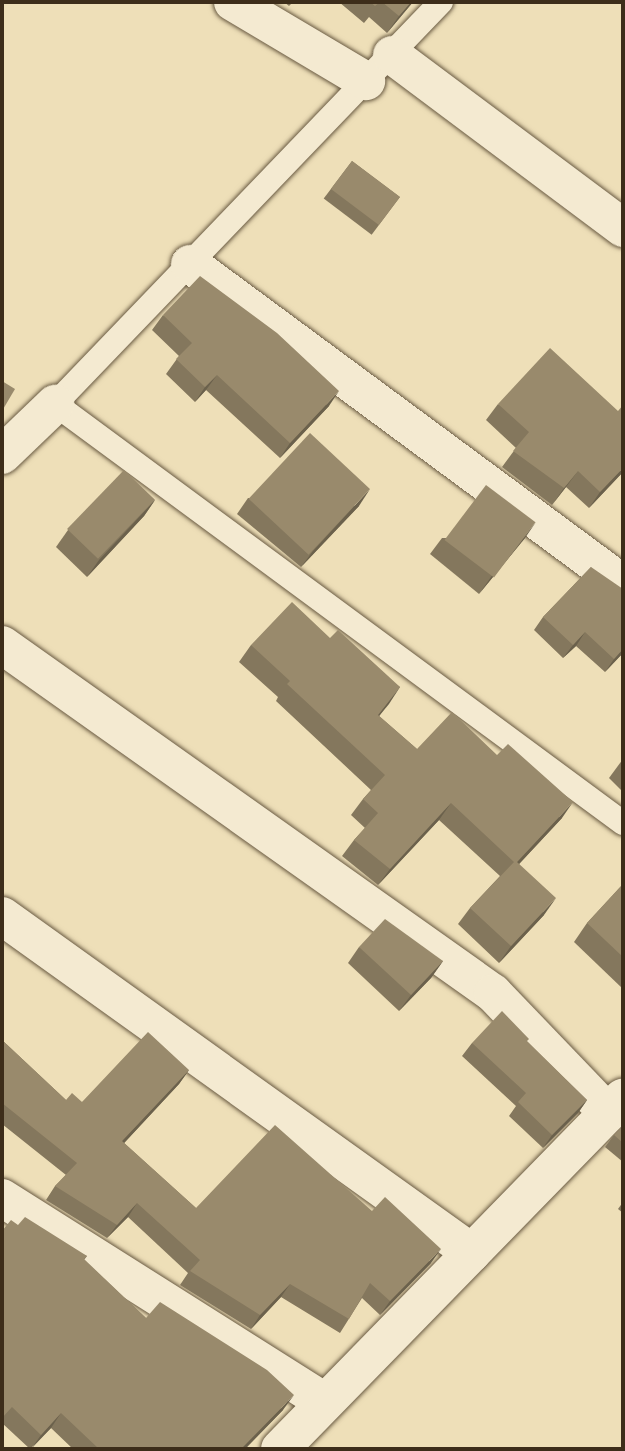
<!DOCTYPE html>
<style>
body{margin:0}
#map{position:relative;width:625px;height:1451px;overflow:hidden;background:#eedfb8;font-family:"IM FELL DW Pica",serif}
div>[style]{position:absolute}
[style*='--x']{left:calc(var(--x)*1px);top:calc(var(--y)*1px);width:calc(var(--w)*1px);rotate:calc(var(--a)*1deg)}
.roads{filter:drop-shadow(0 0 2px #695a42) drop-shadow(0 0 2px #695a42)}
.lane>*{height:24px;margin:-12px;padding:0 12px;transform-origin:12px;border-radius:12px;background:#f4ead1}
.street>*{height:38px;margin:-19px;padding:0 19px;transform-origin:19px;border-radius:19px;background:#f4ead1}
.wall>*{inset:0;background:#84775d;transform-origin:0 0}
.shaded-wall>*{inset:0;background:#6b614c}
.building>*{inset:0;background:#998a6c;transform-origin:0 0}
span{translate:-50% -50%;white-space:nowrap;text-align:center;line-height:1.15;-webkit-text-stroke:5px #f4ead1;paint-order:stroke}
.frame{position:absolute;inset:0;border:4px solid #3d2d1a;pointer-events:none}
</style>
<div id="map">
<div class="roads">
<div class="lane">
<i style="--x:441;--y:2;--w:557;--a:133.84"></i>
<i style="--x:55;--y:404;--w:706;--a:36.42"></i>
</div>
<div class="street">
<i style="--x:233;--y:2;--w:155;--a:30.7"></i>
<i style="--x:392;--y:55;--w:289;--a:36.8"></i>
<i style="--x:190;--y:264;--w:538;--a:36.47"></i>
<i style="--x:2;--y:455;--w:74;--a:-43.9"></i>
<i style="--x:2;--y:645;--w:602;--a:35.33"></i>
<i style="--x:493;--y:993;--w:166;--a:46.2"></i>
<i style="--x:2;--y:916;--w:578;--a:35.64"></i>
<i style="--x:2;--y:1198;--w:382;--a:32.3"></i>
<i style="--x:280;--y:1449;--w:491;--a:-45.7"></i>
</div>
</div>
<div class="wall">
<i style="clip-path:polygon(284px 2px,293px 2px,289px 6px)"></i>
<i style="clip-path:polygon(339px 2px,413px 2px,387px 33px,369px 17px,364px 23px)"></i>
<i style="left:352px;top:161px;width:60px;height:47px;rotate:37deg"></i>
<i style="clip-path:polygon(163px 315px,329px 406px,280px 458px,206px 390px,195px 402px,166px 374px,179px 356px,152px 330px)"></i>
<i style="clip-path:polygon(498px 404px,623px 472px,589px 508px,566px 487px,552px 505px,502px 467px,516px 448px,486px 420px)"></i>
<i style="clip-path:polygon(248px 498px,359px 506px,301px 567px,237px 514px)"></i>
<i style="clip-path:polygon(155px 500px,144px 516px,87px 577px,56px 547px,68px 530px)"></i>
<i style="clip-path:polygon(442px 538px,525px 538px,479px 594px,430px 554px)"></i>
<i style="clip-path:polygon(591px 567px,623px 653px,605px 672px,576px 646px,563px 658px,534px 630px,543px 617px)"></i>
<i style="clip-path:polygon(330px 638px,400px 687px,379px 716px,417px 749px,562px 818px,519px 864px,544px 915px,499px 963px,458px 924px,470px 908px,500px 876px,439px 820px,378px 885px,342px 856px,354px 840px,365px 828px,351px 815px,363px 799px,371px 790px,276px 701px,278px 697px,239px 662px,251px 645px)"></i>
<i style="clip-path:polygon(623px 759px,623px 792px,609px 778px)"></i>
<i style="clip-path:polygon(623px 884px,623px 989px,574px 942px,587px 923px)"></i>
<i style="clip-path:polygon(359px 947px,443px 961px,431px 978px,399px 1011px,348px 963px)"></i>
<i style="clip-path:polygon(2px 1040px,66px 1100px,82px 1102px,189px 1070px,179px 1084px,124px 1143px,196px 1208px,372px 1211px,431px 1263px,380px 1315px,362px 1298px,340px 1333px,281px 1297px,251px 1329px,180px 1285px,188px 1273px,128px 1217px,107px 1238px,46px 1200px,55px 1186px,66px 1175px,2px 1124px)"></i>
<i style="clip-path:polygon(527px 1042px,587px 1100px,578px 1113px,543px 1148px,509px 1116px,516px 1106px,462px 1056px,472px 1043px)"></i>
<i style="clip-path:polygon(623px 1126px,623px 1162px,605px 1147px,614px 1135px)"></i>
<i style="clip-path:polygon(623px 1202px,623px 1213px,618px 1209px)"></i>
<i style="clip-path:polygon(18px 1225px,87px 1256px,84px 1260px,146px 1318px,283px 1410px,245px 1449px,73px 1449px,51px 1428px,30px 1449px,2px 1423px,2px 1231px)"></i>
</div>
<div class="shaded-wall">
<i style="clip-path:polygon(411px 2px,413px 2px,387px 33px,399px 16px)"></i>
<i style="clip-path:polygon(217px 375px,206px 390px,195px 402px,205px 387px)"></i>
<i style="clip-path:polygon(339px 391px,329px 406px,280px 458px,290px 443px)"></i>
<i style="clip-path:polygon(623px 468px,623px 472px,589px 508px,600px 492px)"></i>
<i style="clip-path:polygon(578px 471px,566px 487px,552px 505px,564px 488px)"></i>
<i style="clip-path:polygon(370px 489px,359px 506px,301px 567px,313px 551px)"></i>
<i style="clip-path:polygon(155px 500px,144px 516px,87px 577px,99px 560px)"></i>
<i style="clip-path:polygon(536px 522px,525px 538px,479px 594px,491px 577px)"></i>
<i style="clip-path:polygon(585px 632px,576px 646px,563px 658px,573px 645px)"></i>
<i style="clip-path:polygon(623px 649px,623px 653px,605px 672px,614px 659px)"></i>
<i style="clip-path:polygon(400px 687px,389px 704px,366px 732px,378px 715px)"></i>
<i style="clip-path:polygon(573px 802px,562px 818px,506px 878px,517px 862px)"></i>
<i style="clip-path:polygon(451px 803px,439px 820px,378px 885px,390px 869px)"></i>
<i style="clip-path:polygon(556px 898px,544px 915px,499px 963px,511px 946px)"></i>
<i style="clip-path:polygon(443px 961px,431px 978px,399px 1011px,411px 995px)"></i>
<i style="clip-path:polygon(189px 1070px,179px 1084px,113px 1155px,122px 1141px)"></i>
<i style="clip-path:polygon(587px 1100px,578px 1113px,543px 1148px,552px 1135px)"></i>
<i style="clip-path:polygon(137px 1203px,128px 1217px,107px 1238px,117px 1225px)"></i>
<i style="clip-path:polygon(441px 1249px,431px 1263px,380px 1315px,390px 1301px)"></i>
<i style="clip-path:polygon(290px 1284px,281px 1297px,251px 1329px,260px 1315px)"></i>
<i style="clip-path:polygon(294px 1395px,283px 1410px,245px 1449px,241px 1449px)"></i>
<i style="clip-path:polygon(61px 1413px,51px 1428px,31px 1449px,41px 1435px)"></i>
</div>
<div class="building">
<i style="clip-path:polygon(370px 2px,380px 2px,375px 6px)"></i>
<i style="clip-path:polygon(382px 2px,411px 2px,399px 16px)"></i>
<i style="left:352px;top:161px;width:60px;height:35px;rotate:37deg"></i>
<i style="clip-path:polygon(200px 276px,277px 333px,339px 391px,290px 443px,217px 375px,205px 387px,176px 359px,192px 343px,163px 315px)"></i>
<i style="clip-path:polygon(550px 348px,618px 411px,623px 405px,623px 468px,600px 492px,578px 471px,564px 488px,513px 451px,529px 432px,498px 404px)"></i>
<i style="clip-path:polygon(2px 381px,15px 389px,2px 411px)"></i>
<i style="left:310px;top:433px;width:82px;height:90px;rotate:43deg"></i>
<i style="left:124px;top:470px;width:43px;height:82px;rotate:44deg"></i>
<i style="left:486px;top:485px;width:62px;height:69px;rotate:37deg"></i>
<i style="clip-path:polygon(591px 567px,623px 589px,623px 649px,614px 659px,585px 632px,573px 645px,543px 617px)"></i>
<i style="clip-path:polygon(292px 602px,330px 638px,338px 630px,400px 687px,378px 715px,417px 749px,452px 712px,497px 755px,508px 744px,573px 802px,517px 862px,556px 898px,511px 946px,470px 908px,514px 862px,451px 803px,390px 869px,354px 840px,378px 813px,363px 799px,385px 775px,287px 684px,290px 681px,251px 645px)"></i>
<i style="clip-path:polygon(623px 884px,623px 957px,587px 923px)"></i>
<i style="clip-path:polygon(385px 919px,443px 961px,411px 995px,359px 947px)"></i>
<i style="clip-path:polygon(502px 1011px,529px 1039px,527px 1041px,587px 1100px,552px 1135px,518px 1102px,526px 1093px,472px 1043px)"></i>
<i style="clip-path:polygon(148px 1032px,189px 1070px,122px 1141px,196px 1208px,275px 1125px,372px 1211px,385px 1197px,441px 1249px,390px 1301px,370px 1283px,349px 1319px,290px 1284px,260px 1315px,190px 1271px,200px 1260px,137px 1203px,117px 1225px,55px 1186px,77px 1163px,2px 1103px,2px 1040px,66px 1100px,72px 1093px,82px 1102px)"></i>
<i style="clip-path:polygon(623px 1126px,623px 1143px,614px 1135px)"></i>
<i style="clip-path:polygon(25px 1217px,87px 1256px,84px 1259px,146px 1318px,160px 1302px,267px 1370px,294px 1395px,241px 1449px,99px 1449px,61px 1413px,41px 1435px,12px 1407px,2px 1418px,2px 1231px,11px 1220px,18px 1225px)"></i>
</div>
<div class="frame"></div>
</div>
